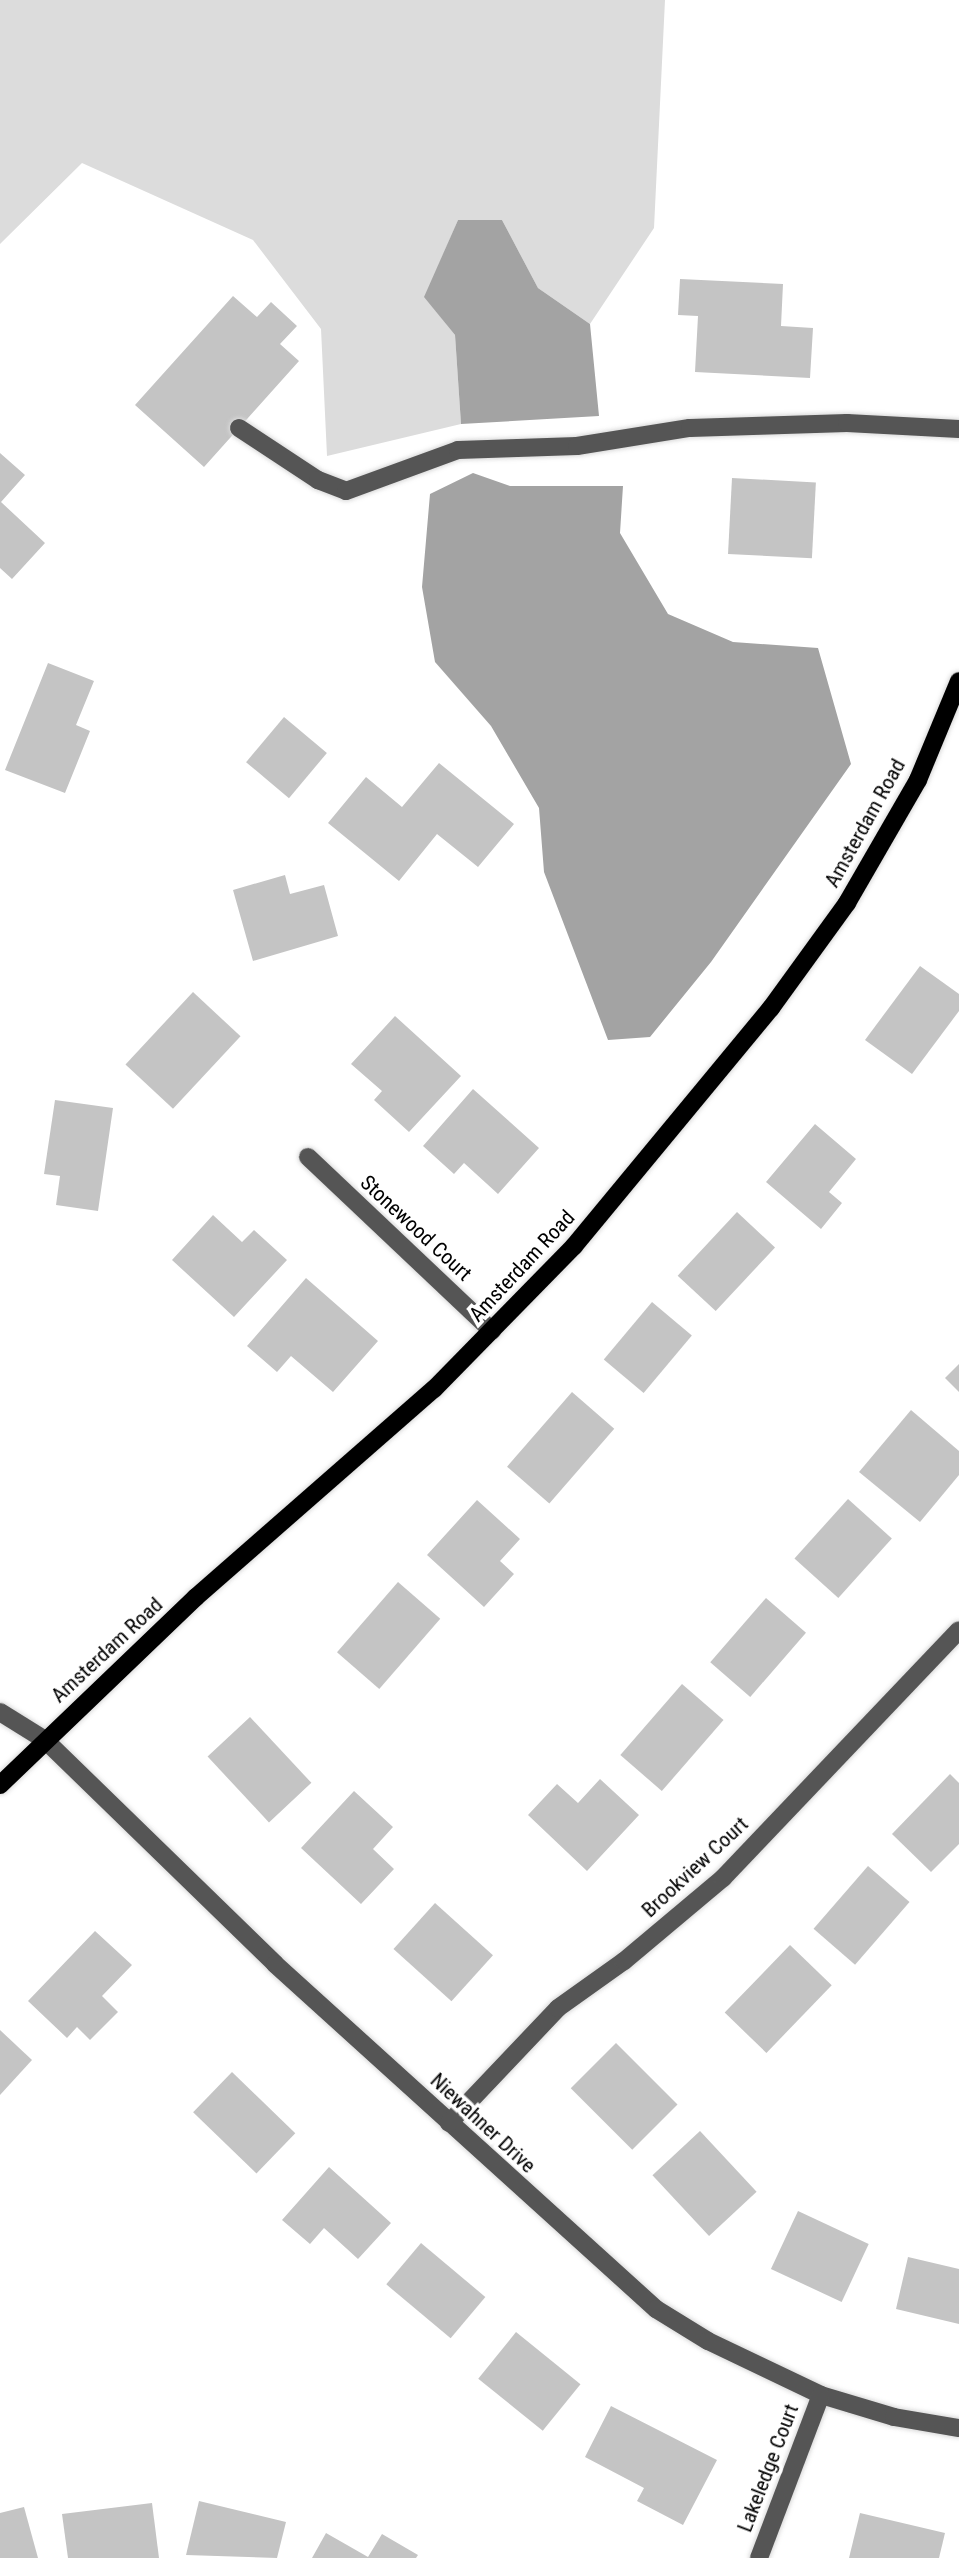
<!DOCTYPE html>
<style>
body{margin:0}
#map{position:relative;width:959px;height:2558px;overflow:hidden;background:#fff;font-family:"Roboto Condensed",sans-serif}
div>[style]{position:absolute}
[style*='--x']{left:calc(var(--x)*1px);top:calc(var(--y)*1px);width:calc(var(--w)*1px);rotate:calc(var(--a)*1deg)}
.green>*{inset:0;background:#dcdcdc}
.water>*{inset:0;background:#a3a3a3}
.building>*{inset:0;background:#c4c4c4;transform-origin:0 0}
.roads{filter:drop-shadow(0 0 2px #dbdbdb) drop-shadow(0 0 2px #dbdbdb)}
.minor>*{height:18px;margin:-9px;padding:0 9px;transform-origin:9px;border-radius:9px;background:#555}
.major>*{height:18px;margin:-9px;padding:0 9px;transform-origin:9px;border-radius:9px;background:#000}
span{translate:-50% -50%;white-space:nowrap;text-align:center;line-height:1.15;-webkit-text-stroke:7px #fff;paint-order:stroke}
.street-label{font-size:21px;color:#000}
</style>
<div id="map">
<div class="green">
<i style="clip-path:polygon(0 0,665px 0,654px 228px,590px 324px,538px 288px,502px 220px,458px 220px,425px 297px,455px 335px,461px 424px,327px 456px,321px 329px,253px 240px,82px 163px,0 244px)"></i>
</div>
<div class="water">
<i style="clip-path:polygon(458px 220px,502px 220px,538px 288px,590px 324px,599px 416px,461px 424px,455px 335px,424px 297px)"></i>
<i style="clip-path:polygon(473px 473px,510px 486px,623px 486px,620px 533px,668px 614px,733px 642px,818px 648px,851px 764px,711px 962px,650px 1037px,608px 1040px,544px 872px,539px 808px,491px 726px,435px 662px,422px 587px,430px 494px)"></i>
</div>
<div class="building">
<i style="clip-path:polygon(680px 279px,783px 284px,781px 326px,813px 328px,810px 378px,695px 372px,698px 316px,678px 315px)"></i>
<i style="clip-path:polygon(233px 296px,257px 317px,271px 302px,297px 326px,280px 344px,299px 361px,204px 467px,135px 405px)"></i>
<i style="clip-path:polygon(0 453px,25px 475px,1px 502px,45px 543px,12px 579px,0 568px)"></i>
<i style="left:732px;top:478px;width:84px;height:76px;rotate:3deg"></i>
<i style="clip-path:polygon(48px 663px,94px 681px,76px 725px,90px 731px,65px 793px,5px 770px)"></i>
<i style="left:284px;top:717px;width:56px;height:59px;rotate:40deg"></i>
<i style="clip-path:polygon(439px 763px,514px 824px,478px 867px,437px 834px,399px 881px,328px 823px,366px 777px,402px 807px)"></i>
<i style="clip-path:polygon(285px 875px,290px 894px,324px 885px,338px 936px,253px 961px,233px 890px)"></i>
<i style="clip-path:polygon(920px 966px,959px 994px,959px 1011px,912px 1074px,865px 1040px)"></i>
<i style="left:193px;top:992px;width:65px;height:99px;rotate:43deg"></i>
<i style="clip-path:polygon(395px 1016px,461px 1076px,409px 1132px,374px 1100px,382px 1091px,351px 1064px)"></i>
<i style="clip-path:polygon(473px 1089px,539px 1148px,498px 1194px,464px 1163px,454px 1174px,423px 1146px)"></i>
<i style="clip-path:polygon(55px 1100px,113px 1108px,98px 1211px,56px 1205px,60px 1176px,44px 1174px)"></i>
<i style="clip-path:polygon(815px 1124px,856px 1159px,829px 1192px,842px 1203px,821px 1229px,766px 1182px)"></i>
<i style="left:737px;top:1212px;width:52px;height:87px;rotate:43deg"></i>
<i style="clip-path:polygon(213px 1215px,242px 1242px,254px 1230px,287px 1260px,234px 1317px,172px 1260px)"></i>
<i style="clip-path:polygon(306px 1278px,378px 1341px,333px 1392px,291px 1356px,277px 1372px,247px 1346px)"></i>
<i style="left:652px;top:1302px;width:52px;height:75px;rotate:40deg"></i>
<i style="clip-path:polygon(959px 1364px,959px 1392px,945px 1378px)"></i>
<i style="left:572px;top:1392px;width:56px;height:99px;rotate:41deg"></i>
<i style="clip-path:polygon(911px 1410px,959px 1451px,959px 1475px,920px 1522px,859px 1472px)"></i>
<i style="left:848px;top:1499px;width:59px;height:80px;rotate:42deg"></i>
<i style="clip-path:polygon(477px 1500px,520px 1539px,500px 1561px,514px 1574px,484px 1607px,427px 1555px)"></i>
<i style="left:398px;top:1582px;width:56px;height:93px;rotate:41deg"></i>
<i style="left:766px;top:1598px;width:53px;height:85px;rotate:41deg"></i>
<i style="left:682px;top:1684px;width:55px;height:94px;rotate:41deg"></i>
<i style="left:250px;top:1717px;width:90px;height:58px;rotate:47deg"></i>
<i style="clip-path:polygon(950px 1774px,959px 1783px,959px 1844px,931px 1872px,892px 1834px)"></i>
<i style="clip-path:polygon(600px 1779px,639px 1815px,587px 1871px,528px 1815px,557px 1784px,578px 1803px)"></i>
<i style="clip-path:polygon(354px 1791px,393px 1827px,373px 1849px,394px 1869px,361px 1904px,301px 1848px)"></i>
<i style="left:868px;top:1866px;width:55px;height:83px;rotate:41deg"></i>
<i style="left:435px;top:1903px;width:78px;height:62px;rotate:42deg"></i>
<i style="clip-path:polygon(95px 1931px,132px 1965px,102px 1996px,118px 2012px,90px 2040px,77px 2027px,67px 2038px,28px 2001px)"></i>
<i style="left:790px;top:1945px;width:58px;height:94px;rotate:44deg"></i>
<i style="clip-path:polygon(0 2030px,32px 2060px,0 2095px)"></i>
<i style="left:616px;top:2043px;width:87px;height:64px;rotate:45deg"></i>
<i style="left:232px;top:2072px;width:88px;height:56px;rotate:44deg"></i>
<i style="left:700px;top:2131px;width:83px;height:65px;rotate:47deg"></i>
<i style="clip-path:polygon(329px 2167px,391px 2223px,358px 2259px,324px 2228px,310px 2244px,282px 2220px)"></i>
<i style="left:798px;top:2211px;width:78px;height:64px;rotate:25deg"></i>
<i style="left:421px;top:2243px;width:84px;height:54px;rotate:40deg"></i>
<i style="clip-path:polygon(908px 2257px,959px 2269px,959px 2324px,896px 2309px)"></i>
<i style="left:516px;top:2332px;width:83px;height:60px;rotate:39deg"></i>
<i style="clip-path:polygon(611px 2406px,717px 2460px,683px 2525px,637px 2501px,644px 2488px,585px 2457px)"></i>
<i style="clip-path:polygon(199px 2501px,286px 2522px,277px 2558px,186px 2555px)"></i>
<i style="clip-path:polygon(152px 2503px,159px 2558px,68px 2558px,62px 2514px)"></i>
<i style="clip-path:polygon(24px 2507px,38px 2558px,0 2558px,0 2513px)"></i>
<i style="clip-path:polygon(860px 2513px,945px 2533px,939px 2558px,849px 2558px)"></i>
<i style="clip-path:polygon(326px 2533px,368px 2557px,382px 2534px,418px 2555px,416px 2558px,312px 2558px)"></i>
</div>
<div class="roads">
<div class="minor">
<i style="--x:239;--y:428;--w:95;--a:33.4"></i>
<i style="--x:318;--y:480;--w:30;--a:21"></i>
<i style="--x:346;--y:491;--w:119;--a:-20.1"></i>
<i style="--x:458;--y:450;--w:119;--a:-1.9"></i>
<i style="--x:577;--y:446;--w:114;--a:-9.1"></i>
<i style="--x:690;--y:428;--w:157;--a:-1.8"></i>
<i style="--x:847;--y:423;--w:112;--a:3.1"></i>
<i style="--x:308;--y:1157;--w:253;--a:43.4"></i>
<i style="--x:0;--y:1712;--w:53;--a:31.9"></i>
<i style="--x:45;--y:1740;--w:321;--a:44.2"></i>
<i style="--x:275;--y:1964;--w:514;--a:42.16"></i>
<i style="--x:656;--y:2309;--w:61;--a:31.6"></i>
<i style="--x:708;--y:2341;--w:125;--a:25.5"></i>
<i style="--x:821;--y:2395;--w:76;--a:16.8"></i>
<i style="--x:894;--y:2417;--w:66;--a:9.6"></i>
<i style="--x:449;--y:2123;--w:158;--a:-46.5"></i>
<i style="--x:558;--y:2008;--w:81;--a:-35.5"></i>
<i style="--x:624;--y:1961;--w:129;--a:-40"></i>
<i style="--x:723;--y:1878;--w:342;--a:-46.4"></i>
<i style="--x:759;--y:2558;--w:174;--a:-69.2"></i>
</div>
<div class="major">
<i style="--x:0;--y:1785;--w:272;--a:-43.8"></i>
<i style="--x:196;--y:1597;--w:316;--a:-41.2"></i>
<i style="--x:434;--y:1389;--w:200;--a:-45.6"></i>
<i style="--x:574;--y:1246;--w:309;--a:-50.4"></i>
<i style="--x:771;--y:1008;--w:130;--a:-54.1"></i>
<i style="--x:847;--y:903;--w:142;--a:-60"></i>
<i style="--x:918;--y:780;--w:107;--a:-67.5"></i>
</div>
</div>
<div class="street-label">
<span style="left:865px;top:823px;rotate:-61deg">Amsterdam Road</span>
<span style="left:416px;top:1228px;rotate:43deg">Stonewood Court</span>
<span style="left:522px;top:1266px;rotate:-47deg">Amsterdam Road</span>
<span style="left:107px;top:1650px;rotate:-43deg">Amsterdam Road</span>
<span style="left:695px;top:1867px;rotate:-43deg">Brookview Court</span>
<span style="left:483px;top:2123px;rotate:43deg">Niewahner Drive</span>
<span style="left:768px;top:2468px;rotate:-69deg">Lakeledge Court</span>
</div>
</div>
